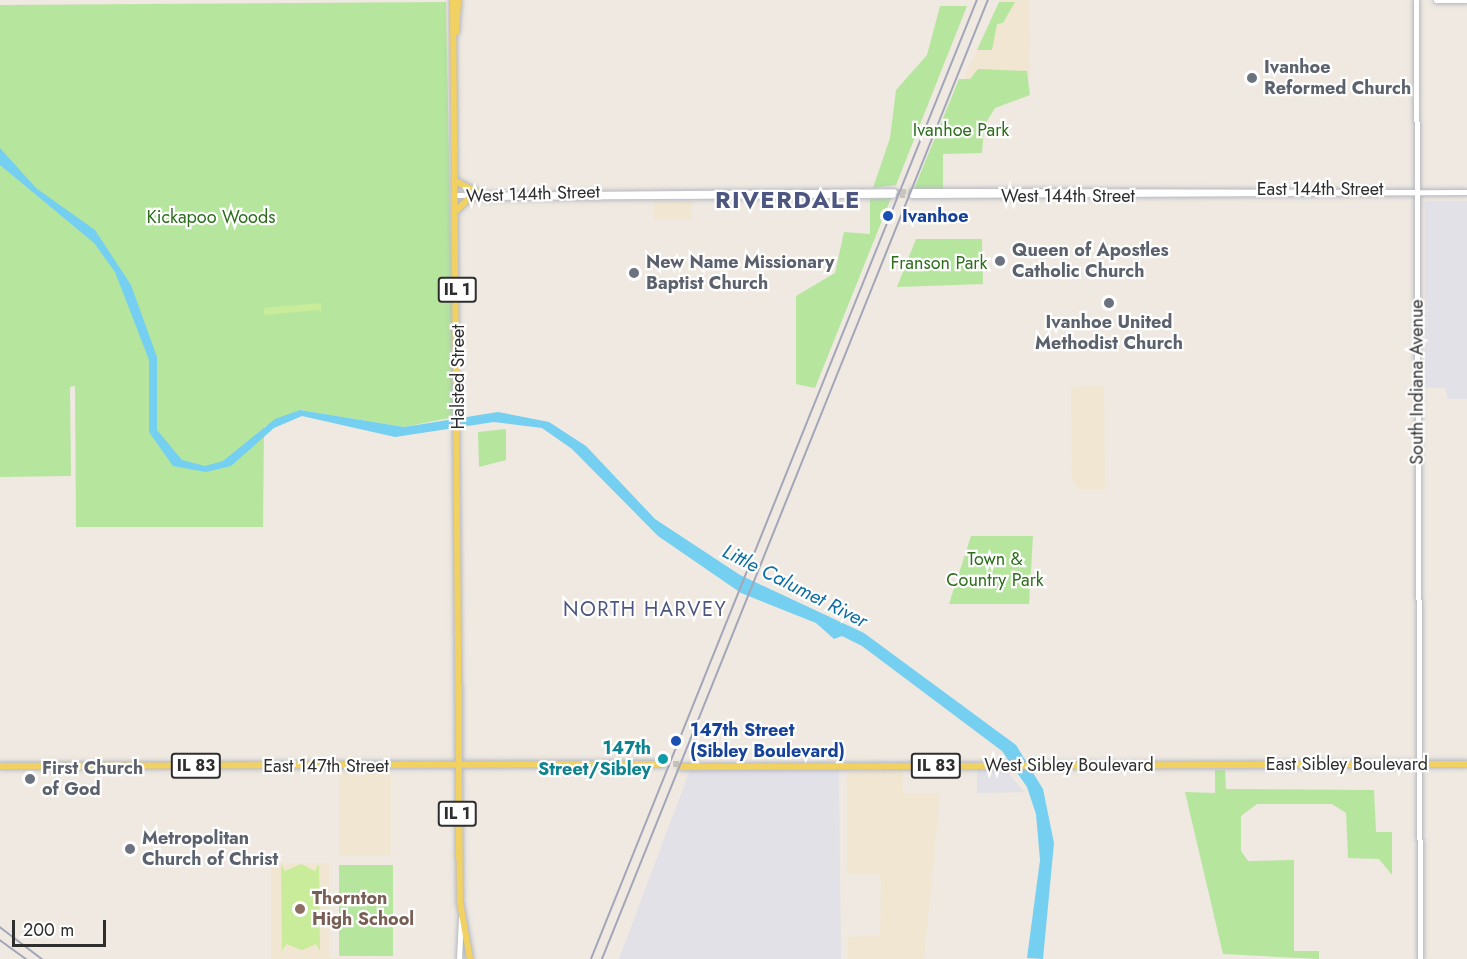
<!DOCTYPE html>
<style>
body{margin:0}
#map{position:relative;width:1467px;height:959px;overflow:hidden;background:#efe9e1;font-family:Jost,sans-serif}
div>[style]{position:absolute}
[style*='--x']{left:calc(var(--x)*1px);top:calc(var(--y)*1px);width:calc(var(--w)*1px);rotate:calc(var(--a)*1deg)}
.industrial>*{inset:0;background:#e3e1e8}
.education>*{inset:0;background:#f0e6d1;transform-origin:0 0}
.green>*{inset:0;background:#b6e59e;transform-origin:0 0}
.pitch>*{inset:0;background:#c9ec9a}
.water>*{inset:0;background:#75cff0}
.secondary-tunnel>*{height:5px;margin-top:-2.5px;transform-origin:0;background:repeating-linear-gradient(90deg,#c8c4bd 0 5px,transparent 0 7.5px)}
.primary-tunnel>*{height:6px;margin-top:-3px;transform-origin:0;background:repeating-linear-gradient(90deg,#c8c4bd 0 6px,transparent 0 9px)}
.roads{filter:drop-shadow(0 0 2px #b4b7c1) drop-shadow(0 0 2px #b4b7c1)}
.secondary>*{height:5px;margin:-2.5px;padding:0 2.5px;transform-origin:2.5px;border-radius:2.5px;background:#fff}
.primary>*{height:6px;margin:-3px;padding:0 3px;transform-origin:3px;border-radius:3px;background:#f2d163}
.rail>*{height:1.5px;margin:-0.75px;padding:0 0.75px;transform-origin:0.75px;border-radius:0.75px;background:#a3a6b8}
.dots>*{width:16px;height:16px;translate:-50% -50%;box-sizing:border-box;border:3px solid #fff;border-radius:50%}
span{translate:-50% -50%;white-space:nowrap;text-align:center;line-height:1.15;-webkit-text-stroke:4.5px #fff;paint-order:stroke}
.shield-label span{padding:2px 4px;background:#fff;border:2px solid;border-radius:4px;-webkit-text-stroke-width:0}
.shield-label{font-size:16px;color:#2e2e2e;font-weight:700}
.worship-label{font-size:18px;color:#5b616d;font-weight:700}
.left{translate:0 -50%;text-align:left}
.park-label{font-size:18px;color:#2c6e1b}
.street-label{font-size:18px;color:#2e2e2e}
.transit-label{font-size:18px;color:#164399;font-weight:700}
.culture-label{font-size:18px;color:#0d838f;font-weight:700}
.right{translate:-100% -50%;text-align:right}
.education-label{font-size:18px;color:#785e54;font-weight:700}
.water-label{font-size:20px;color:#0d6fa3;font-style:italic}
.neighbourhood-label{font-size:20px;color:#4d5680;letter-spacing:1.5px}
.district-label{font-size:24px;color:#4d5680;font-weight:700;letter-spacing:1.5px}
.scale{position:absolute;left:12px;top:920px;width:94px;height:27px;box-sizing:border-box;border:3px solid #2e2e2e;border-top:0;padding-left:8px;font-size:18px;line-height:21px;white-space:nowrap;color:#2e2e2e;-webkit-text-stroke:4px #fff;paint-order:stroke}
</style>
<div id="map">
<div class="industrial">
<i style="clip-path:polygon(1425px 201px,1467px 201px,1467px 399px,1448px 399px,1445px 388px,1425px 388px)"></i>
<i style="clip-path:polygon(977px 769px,1004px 769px,1025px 792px,977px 793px)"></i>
<i style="clip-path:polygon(690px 770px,839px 770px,841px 959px,619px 959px)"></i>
</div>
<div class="education">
<i style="clip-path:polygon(1000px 0,1029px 0,1030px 78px,964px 79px)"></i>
<i style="left:692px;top:201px;width:19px;height:38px;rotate:90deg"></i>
<i style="clip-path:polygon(1104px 386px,1105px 489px,1078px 489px,1072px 480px,1071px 387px)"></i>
<i style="clip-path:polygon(909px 769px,903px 772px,903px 793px,940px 793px,924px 959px,848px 959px,848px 937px,880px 936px,881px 883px,880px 874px,847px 874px,847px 772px)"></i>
<i style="left:339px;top:771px;width:52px;height:85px"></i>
<i style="clip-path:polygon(271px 863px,329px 863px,329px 958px,393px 959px,271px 959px)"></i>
</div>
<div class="green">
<i style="clip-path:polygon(446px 2px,454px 417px,404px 427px,300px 410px,264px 427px,263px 527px,76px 527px,75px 386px,70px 387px,71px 476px,0 477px,0 5px)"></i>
<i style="clip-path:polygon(999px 2px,1015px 2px,1003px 23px,997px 24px,992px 50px,977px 50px)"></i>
<i style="clip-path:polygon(940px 6px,967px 6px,896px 185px,873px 188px,890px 138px,896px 90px,927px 55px)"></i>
<i style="clip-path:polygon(978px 69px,1027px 71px,1030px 95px,995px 108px,984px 126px,982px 153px,943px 154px,943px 189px,914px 189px,959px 79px,970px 79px)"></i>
<i style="clip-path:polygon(891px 198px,815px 388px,796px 384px,796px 296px,835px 273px,844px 232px,870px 234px,870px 199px)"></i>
<i style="clip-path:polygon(916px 239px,982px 239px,983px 284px,897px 287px)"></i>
<i style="clip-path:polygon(506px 429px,506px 460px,479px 467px,478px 432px)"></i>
<i style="clip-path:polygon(971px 536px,1033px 536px,1029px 604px,949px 604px)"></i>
<i style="clip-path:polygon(1215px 770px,1225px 770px,1226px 789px,1374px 790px,1376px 832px,1392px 832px,1392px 875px,1379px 859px,1348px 858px,1346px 813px,1332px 804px,1257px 804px,1241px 816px,1241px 851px,1248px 861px,1294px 860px,1294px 951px,1319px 951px,1319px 959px,1223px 954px,1185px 792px,1215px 793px)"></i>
<i style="left:339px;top:865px;width:54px;height:91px"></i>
</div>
<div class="pitch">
<i style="clip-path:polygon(321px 303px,321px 315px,320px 310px,264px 315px,264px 308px)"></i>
<i style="clip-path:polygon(281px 864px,285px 871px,301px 864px,315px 871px,319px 864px,320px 951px,316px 944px,302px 950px,286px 944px,282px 951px)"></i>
</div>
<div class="water">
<i style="clip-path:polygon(0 148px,36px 188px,95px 230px,131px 285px,157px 357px,157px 430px,182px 460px,205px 466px,223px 461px,275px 419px,300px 410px,404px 427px,498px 412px,549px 422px,586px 446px,655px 519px,740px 575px,864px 633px,1016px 745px,1043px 789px,1054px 843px,1043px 959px,1027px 958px,1040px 860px,1036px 814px,1027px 787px,1002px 751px,862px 646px,842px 636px,834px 639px,816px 623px,741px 593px,658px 536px,572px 449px,542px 428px,494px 422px,395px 437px,302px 416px,274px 428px,231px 466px,206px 472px,173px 466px,149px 432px,149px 360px,115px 272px,94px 243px,0 165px)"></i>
</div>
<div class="secondary-tunnel">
<i style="--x:894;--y:191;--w:17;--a:0"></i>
<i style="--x:893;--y:195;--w:18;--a:0"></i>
</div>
<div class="primary-tunnel">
<i style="--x:664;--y:764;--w:18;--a:0"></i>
</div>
<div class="roads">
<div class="secondary">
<i style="--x:1416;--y:0;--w:959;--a:89.76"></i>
<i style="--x:1436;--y:0;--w:31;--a:0"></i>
<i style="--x:912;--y:191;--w:503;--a:0.11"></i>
<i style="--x:457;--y:195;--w:437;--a:-0.5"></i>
<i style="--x:911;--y:195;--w:556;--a:-0.31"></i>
<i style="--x:467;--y:197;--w:426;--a:-0.3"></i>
<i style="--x:459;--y:959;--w:41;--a:-87.2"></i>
</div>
<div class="primary">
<i style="--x:453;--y:0;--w:902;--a:89.56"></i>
<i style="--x:460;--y:902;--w:58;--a:80"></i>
<i style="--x:456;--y:32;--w:32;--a:-86"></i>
<i style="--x:457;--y:182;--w:22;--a:27"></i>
<i style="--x:457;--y:210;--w:18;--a:-45"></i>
<i style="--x:459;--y:686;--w:172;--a:90"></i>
<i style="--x:0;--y:766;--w:664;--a:-0.17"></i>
<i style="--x:681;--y:767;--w:786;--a:-0.22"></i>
</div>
</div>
<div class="rail">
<i style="--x:0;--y:927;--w:53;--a:37.3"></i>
<i style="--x:0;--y:940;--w:32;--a:36"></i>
<i style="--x:591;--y:959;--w:1034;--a:-68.08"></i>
<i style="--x:602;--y:959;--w:1034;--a:-68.08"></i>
</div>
<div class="dots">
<i style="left:1252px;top:78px;background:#6b7280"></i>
<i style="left:888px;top:216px;background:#1a4fb4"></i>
<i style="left:1000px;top:261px;background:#6b7280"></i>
<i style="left:634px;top:273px;background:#6b7280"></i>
<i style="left:1109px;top:303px;background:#6b7280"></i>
<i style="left:676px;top:741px;background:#1a4fb4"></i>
<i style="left:663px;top:759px;background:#0f9aa8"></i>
<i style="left:30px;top:779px;background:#6b7280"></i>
<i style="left:130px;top:849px;background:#6b7280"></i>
<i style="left:300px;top:909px;background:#8d6e63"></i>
</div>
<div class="shield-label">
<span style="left:457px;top:290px">IL 1</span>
<span style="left:196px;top:766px">IL 83</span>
<span style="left:936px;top:766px">IL 83</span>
<span style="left:457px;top:814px">IL 1</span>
</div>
<div class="worship-label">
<span class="left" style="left:1264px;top:78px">Ivanhoe<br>Reformed Church</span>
<span class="left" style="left:1012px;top:261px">Queen of Apostles<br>Catholic Church</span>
<span class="left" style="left:646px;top:273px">New Name Missionary<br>Baptist Church</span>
<span style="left:1109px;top:333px">Ivanhoe United<br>Methodist Church</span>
<span class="left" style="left:42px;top:779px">First Church<br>of God</span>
<span class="left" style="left:142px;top:849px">Metropolitan<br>Church of Christ</span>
</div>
<div class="park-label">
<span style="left:961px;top:130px">Ivanhoe Park</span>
<span style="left:211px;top:217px">Kickapoo Woods</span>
<span style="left:939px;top:263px">Franson Park</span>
<span style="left:995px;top:570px">Town &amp;<br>Country Park</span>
</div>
<div class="street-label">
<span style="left:1320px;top:189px">East 144th Street</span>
<span style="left:533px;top:194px;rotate:-2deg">West 144th Street</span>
<span style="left:1068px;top:196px">West 144th Street</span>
<span style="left:458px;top:377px;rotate:-90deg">Halsted Street</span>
<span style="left:1417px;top:382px;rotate:-90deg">South Indiana Avenue</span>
<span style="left:1347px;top:764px">East Sibley Boulevard</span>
<span style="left:1069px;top:765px">West Sibley Boulevard</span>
<span style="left:326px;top:766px">East 147th Street</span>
</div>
<div class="transit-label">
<span class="left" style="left:902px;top:216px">Ivanhoe</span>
<span class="left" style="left:690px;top:741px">147th Street<br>(Sibley Boulevard)</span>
</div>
<div class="culture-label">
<span class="right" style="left:651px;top:759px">147th<br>Street/Sibley</span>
</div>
<div class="education-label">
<span class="left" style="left:312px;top:909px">Thornton<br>High School</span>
</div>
<div class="water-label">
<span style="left:795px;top:586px;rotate:27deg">Little Calumet River</span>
</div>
<div class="neighbourhood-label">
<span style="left:645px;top:609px">NORTH HARVEY</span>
</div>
<div class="district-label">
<span style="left:788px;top:200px">RIVERDALE</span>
</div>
<div class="scale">200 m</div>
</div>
